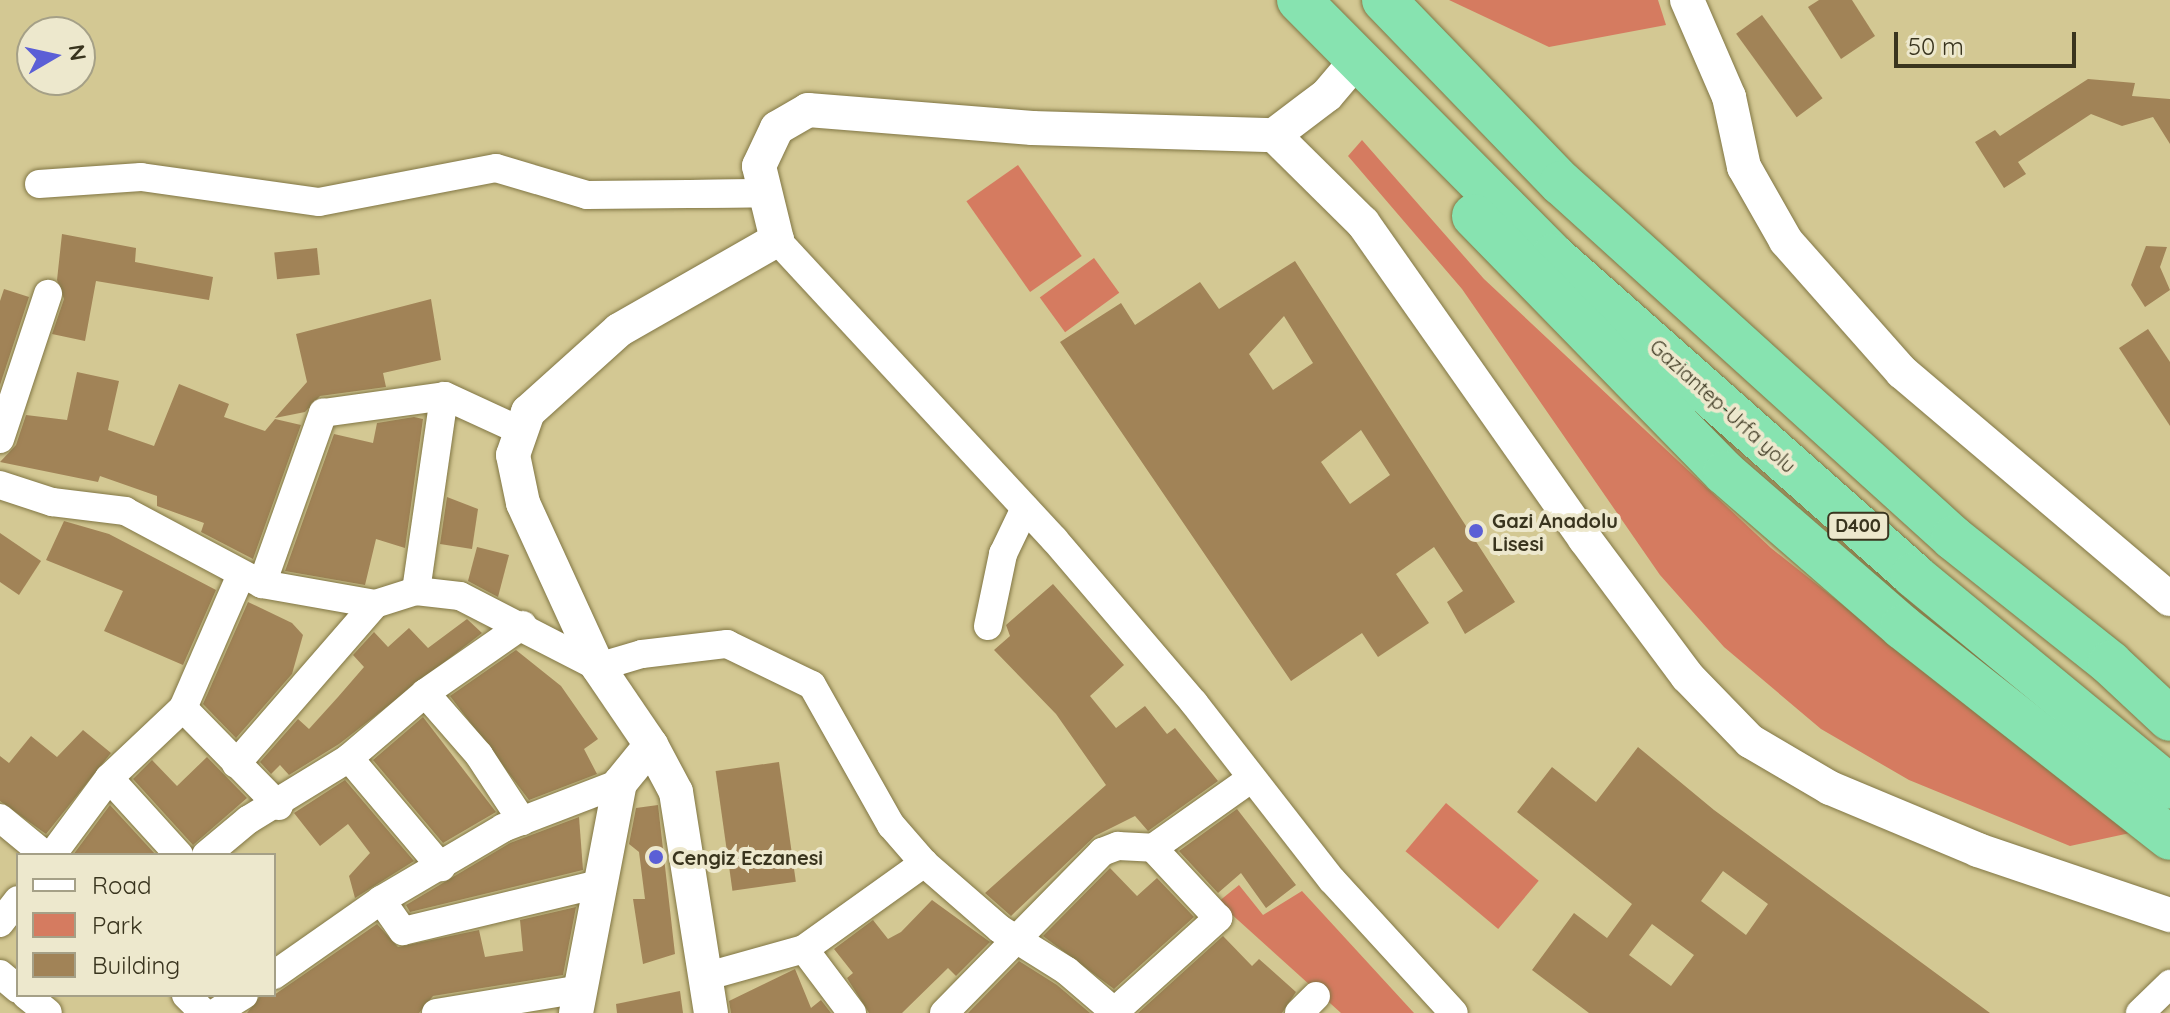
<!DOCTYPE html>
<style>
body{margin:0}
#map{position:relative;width:2170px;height:1013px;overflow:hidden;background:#d3c893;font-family:Quicksand,sans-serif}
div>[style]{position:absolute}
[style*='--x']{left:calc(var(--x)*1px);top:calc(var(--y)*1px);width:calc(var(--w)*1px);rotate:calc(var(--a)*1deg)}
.green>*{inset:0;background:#d57b60;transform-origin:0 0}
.building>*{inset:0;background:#a18357;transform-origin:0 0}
.roads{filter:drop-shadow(0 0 2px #817644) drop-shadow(0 0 2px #817644)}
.minor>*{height:28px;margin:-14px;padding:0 14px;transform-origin:14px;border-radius:14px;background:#fff}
.tertiary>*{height:34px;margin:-17px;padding:0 17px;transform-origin:17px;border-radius:17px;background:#fff}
.trunk>*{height:44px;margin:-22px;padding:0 22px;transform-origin:22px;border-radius:22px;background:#87e3b0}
.dots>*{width:22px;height:22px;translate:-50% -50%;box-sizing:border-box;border:4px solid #ede8cd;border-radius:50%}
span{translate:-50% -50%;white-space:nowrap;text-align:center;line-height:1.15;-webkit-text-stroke:8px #ede8cd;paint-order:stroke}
.shield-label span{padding:2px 6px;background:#ede8cd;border:2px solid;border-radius:6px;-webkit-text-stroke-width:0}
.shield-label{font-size:18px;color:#39341e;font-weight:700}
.street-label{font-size:20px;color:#39341e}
.poi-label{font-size:20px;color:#39341e;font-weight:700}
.left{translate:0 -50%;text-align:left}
.legend{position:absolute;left:16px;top:853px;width:260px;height:144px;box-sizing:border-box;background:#ede8cd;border:2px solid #a5a087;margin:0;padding:10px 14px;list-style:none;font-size:24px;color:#39341e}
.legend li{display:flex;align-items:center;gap:16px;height:40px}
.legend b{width:40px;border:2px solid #a5a087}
.north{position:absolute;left:16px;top:16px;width:80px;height:80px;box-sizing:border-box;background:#ede8cd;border:2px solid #a5a087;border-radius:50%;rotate:81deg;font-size:22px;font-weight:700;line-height:32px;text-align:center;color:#39341e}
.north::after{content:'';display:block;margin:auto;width:28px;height:36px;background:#5b5fd6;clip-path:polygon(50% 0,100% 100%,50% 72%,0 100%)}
.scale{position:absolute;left:1894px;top:32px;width:182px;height:36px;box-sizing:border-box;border:4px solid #39341e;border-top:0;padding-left:10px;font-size:24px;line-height:28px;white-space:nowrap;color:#39341e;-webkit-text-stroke:6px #ede8cd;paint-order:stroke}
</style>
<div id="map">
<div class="green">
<i style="clip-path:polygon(1449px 0,1658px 0,1666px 25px,1549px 47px)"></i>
<i style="clip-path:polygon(1362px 140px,1484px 279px,1771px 548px,2130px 833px,2070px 846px,1909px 780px,1821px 729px,1724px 647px,1660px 575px,1462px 289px,1348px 156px)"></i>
<i style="left:1018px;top:165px;width:111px;height:63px;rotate:55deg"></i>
<i style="left:1094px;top:258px;width:43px;height:67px;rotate:54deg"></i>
<i style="left:1446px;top:803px;width:121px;height:63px;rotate:40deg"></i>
<i style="clip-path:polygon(1239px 885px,1263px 915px,1302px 891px,1414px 1013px,1341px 1013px,1218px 902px)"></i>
</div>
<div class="building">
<i style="clip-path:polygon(1819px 0,1852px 0,1875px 36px,1841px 59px,1808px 7px)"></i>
<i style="left:1762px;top:15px;width:103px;height:32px;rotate:54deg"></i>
<i style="clip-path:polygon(2088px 79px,2135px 83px,2132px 96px,2170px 99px,2170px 144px,2153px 117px,2122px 126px,2091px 114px,2018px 162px,2026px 174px,2004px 188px,1975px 142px,1995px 130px,2000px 136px)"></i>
<i style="clip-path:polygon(62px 234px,136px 248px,135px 262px,213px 277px,209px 300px,96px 281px,85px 341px,52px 334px,64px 299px,57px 280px)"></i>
<i style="clip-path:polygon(2146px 246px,2167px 247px,2160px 267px,2170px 290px,2145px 307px,2131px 285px)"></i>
<i style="left:317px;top:248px;width:27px;height:43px;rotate:84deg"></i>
<i style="clip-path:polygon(evenodd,1295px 261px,1515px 602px,1465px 634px,1447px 602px,1463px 591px,1434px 547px,1396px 574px,1429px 623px,1378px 657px,1362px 633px,1291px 681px,1060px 342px,1121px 303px,1135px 325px,1200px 282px,1219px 309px,1295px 261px,1284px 316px,1313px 363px,1273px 390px,1249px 354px,1284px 316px,1295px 261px,1361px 430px,1390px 475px,1350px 504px,1321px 462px,1361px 430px)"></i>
<i style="clip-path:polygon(4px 289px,29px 297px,0 385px,0 301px)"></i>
<i style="clip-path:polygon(431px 299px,441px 360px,383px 373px,386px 387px,320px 396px,305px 412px,275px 418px,307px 382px,296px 334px)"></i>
<i style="clip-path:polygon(2148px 329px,2170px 362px,2170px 426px,2119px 348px)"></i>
<i style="clip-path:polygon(77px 372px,119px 381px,108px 430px,154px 446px,179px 384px,229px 404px,224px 417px,265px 431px,275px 419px,301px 425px,253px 559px,201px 532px,204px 523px,157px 506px,157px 496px,100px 476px,98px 482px,0 462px,16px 445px,26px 415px,67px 420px)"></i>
<i style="clip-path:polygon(414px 417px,423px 419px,405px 548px,376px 539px,365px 585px,285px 571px,334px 434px,373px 443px,377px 423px)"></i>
<i style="clip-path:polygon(447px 497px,478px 509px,472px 549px,440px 544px)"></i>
<i style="clip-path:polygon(64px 521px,109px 534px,216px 590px,183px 665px,104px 631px,123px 591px,46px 560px)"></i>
<i style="clip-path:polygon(0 533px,41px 561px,19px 595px,0 582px)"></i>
<i style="clip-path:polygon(477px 547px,509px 555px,498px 597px,468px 581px)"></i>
<i style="clip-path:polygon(1053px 584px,1124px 665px,1090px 696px,1116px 728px,1145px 706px,1167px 734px,1175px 728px,1218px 781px,1148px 831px,1135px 816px,1095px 836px,1011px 916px,985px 893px,1106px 785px,1056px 714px,994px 650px,1010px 636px,1006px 625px)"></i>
<i style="clip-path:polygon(248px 602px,292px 623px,303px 635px,292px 674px,236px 738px,203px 704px)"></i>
<i style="clip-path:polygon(467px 619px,482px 633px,339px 744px,289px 775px,280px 765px,271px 774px,260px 762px,298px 719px,309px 729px,338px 697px,364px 667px,353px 655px,374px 632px,388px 647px,409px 628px,428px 648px)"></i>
<i style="clip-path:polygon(516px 650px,561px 686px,598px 739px,584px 749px,597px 774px,529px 800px,450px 696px)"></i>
<i style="clip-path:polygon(423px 717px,496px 812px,443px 843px,373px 760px)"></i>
<i style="clip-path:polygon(83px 730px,111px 753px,46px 834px,0 801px,0 756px,9px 763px,31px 736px,57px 757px)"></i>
<i style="clip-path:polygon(evenodd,1638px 747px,1714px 810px,1990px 1013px,1589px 1013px,1532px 970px,1574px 913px,1607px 938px,1632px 904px,1517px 812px,1552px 767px,1596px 802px,1638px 747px,1723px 871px,1768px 904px,1746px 935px,1701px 901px,1723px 871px,1638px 747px,1652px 924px,1694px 955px,1671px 986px,1629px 955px,1652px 924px)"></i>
<i style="clip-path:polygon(207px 757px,247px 798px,193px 845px,133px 779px,152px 760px,177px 786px)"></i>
<i style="left:779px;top:762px;width:121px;height:64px;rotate:82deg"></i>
<i style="clip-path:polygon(345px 780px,414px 861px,355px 898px,349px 876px,370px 853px,348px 824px,320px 846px,294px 813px)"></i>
<i style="clip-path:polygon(110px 805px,156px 855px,73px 855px)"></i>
<i style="clip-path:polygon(658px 805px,675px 954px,643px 964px,633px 899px,645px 899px,639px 852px,629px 844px,636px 808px)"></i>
<i style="clip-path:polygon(1237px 809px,1296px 885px,1266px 908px,1241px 873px,1218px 893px,1179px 851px)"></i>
<i style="clip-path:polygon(579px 817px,583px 870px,410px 912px,406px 905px,510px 843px)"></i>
<i style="clip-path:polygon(1110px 868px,1137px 896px,1157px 878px,1194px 917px,1114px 989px,1043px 936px)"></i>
<i style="clip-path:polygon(932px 900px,990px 942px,956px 976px,948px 968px,902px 1013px,869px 1013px,847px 978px,853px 973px,834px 949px,873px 920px,888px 939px,901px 932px)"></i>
<i style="clip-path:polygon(576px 907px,563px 975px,433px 996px,419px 1013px,247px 1013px,261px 995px,274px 995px,377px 924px,398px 947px,479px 930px,485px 957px,523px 951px,520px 920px)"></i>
<i style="clip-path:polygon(1223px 936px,1252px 966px,1259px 959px,1296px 992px,1282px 1013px,1138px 1013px)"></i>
<i style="clip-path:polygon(1019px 961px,1057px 985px,1090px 1013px,968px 1013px)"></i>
<i style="clip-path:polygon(795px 969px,811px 1008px,821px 1000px,831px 1013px,731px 1013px,729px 1001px)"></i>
<i style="clip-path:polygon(680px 991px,683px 1013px,617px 1013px,616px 1004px)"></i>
</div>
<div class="roads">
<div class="minor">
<i style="--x:39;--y:184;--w:102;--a:-3.9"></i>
<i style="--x:141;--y:177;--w:180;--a:8"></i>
<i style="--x:319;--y:202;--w:180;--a:-10.9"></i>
<i style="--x:496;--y:168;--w:95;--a:16.5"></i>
<i style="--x:587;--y:195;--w:177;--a:-0.6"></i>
<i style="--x:764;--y:193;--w:72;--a:179.2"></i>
<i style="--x:777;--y:240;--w:408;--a:47.2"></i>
<i style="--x:1054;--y:539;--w:216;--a:49.5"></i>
<i style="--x:1194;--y:703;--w:224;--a:52.1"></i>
<i style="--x:1332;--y:880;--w:180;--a:47.5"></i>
<i style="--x:0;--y:439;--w:153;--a:-71.7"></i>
<i style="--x:0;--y:485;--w:55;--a:18.1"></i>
<i style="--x:52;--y:502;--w:74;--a:7"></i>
<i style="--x:125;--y:511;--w:155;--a:28.1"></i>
<i style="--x:262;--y:584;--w:115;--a:10"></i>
<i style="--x:375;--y:604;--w:43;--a:-17.6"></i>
<i style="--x:416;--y:591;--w:44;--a:6.5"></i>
<i style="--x:460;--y:596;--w:155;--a:27.2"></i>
<i style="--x:598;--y:667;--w:46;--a:-16.5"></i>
<i style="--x:642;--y:654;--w:86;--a:-6.7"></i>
<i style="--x:727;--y:644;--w:94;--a:25.8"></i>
<i style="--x:812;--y:685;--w:161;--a:60.6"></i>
<i style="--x:891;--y:825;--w:50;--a:49"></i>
<i style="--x:924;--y:863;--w:101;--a:41"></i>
<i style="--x:1000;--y:929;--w:79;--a:32.1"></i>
<i style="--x:1067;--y:971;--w:65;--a:40.6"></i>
<i style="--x:262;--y:584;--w:182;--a:-70.4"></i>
<i style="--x:323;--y:413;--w:123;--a:-7.9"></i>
<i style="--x:445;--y:396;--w:84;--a:24.7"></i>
<i style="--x:416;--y:591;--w:197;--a:-81.8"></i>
<i style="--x:988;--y:626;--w:74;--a:-78.2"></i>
<i style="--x:1003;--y:554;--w:51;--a:-64.4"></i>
<i style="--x:425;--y:693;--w:82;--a:48.9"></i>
<i style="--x:479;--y:755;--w:79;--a:56.9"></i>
<i style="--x:183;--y:708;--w:137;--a:45.6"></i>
<i style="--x:349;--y:758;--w:143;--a:49.8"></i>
<i style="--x:236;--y:764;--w:212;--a:-49"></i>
<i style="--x:109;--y:778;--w:104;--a:47.7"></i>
<i style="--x:0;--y:818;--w:58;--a:39.4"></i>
<i style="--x:52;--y:855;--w:96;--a:-53.5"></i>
<i style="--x:109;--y:778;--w:102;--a:-43.4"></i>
<i style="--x:183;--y:708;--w:143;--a:-66.5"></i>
<i style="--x:206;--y:855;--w:55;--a:-39.8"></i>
<i style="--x:248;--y:820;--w:119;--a:-31.5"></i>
<i style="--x:349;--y:758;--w:100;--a:-40.5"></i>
<i style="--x:425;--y:693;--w:119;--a:-34.8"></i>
<i style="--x:381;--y:900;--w:38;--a:55"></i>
<i style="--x:403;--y:931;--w:202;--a:-13.5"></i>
<i style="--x:0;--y:923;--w:29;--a:-52"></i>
<i style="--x:804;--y:949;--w:148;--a:-35.6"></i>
<i style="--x:0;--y:974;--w:23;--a:40"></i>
<i style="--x:274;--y:975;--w:131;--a:-35"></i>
<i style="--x:381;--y:900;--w:142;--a:-30.5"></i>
<i style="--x:503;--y:828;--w:125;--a:-21"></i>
<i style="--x:704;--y:977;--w:104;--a:-15.6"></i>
<i style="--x:804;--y:949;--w:80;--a:53.1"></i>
<i style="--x:26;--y:995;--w:28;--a:39"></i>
<i style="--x:186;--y:995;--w:25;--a:45"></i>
<i style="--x:215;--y:1013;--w:34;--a:-32"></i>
<i style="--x:436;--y:1013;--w:147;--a:-9.4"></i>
<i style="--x:944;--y:1013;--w:226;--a:-45.5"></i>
<i style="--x:1102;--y:852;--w:17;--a:-21"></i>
<i style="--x:1118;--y:846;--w:35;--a:3"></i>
<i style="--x:1153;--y:848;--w:121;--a:-35.3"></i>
<i style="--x:1113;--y:1013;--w:142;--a:-42.1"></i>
<i style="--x:1218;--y:918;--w:96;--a:-132.9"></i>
<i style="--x:1299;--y:1013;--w:24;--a:-45"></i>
<i style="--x:2140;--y:1013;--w:42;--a:-44"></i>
</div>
<div class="tertiary">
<i style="--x:1687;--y:0;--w:106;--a:66.6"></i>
<i style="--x:1729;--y:97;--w:72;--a:77.9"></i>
<i style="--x:1744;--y:167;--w:85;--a:60.4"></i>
<i style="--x:1786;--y:241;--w:175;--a:48.5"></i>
<i style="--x:1902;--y:372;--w:351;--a:40.3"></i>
<i style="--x:1274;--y:135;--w:125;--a:44.7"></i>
<i style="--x:1363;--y:223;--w:386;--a:54.9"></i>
<i style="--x:1585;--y:539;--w:171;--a:53.3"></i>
<i style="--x:1687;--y:676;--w:91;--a:45.9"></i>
<i style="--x:1750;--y:741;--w:93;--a:30.4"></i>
<i style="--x:1830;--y:788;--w:160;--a:22.7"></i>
<i style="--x:1978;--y:850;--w:203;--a:18.7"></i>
<i style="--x:651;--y:745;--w:94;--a:-124.2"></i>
<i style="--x:598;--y:667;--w:180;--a:-114.6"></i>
<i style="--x:523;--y:503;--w:49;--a:-101.8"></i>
<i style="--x:513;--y:455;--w:46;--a:-70.8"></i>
<i style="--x:528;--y:412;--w:122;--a:-42"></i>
<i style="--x:619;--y:330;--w:182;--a:-29.7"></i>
<i style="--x:777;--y:240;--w:76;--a:-103.7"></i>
<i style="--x:759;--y:166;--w:42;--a:-64.7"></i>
<i style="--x:777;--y:128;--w:36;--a:-30"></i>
<i style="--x:808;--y:110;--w:225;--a:4.6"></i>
<i style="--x:1032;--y:128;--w:242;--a:1.7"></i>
<i style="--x:1274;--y:135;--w:66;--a:-37"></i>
<i style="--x:1327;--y:95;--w:43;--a:-49.7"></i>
<i style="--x:576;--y:1013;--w:234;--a:-79.2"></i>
<i style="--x:620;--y:783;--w:49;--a:-50.8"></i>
<i style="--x:651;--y:745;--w:53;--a:62"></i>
<i style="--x:676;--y:792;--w:224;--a:81"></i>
</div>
<div class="trunk">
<i style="--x:1299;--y:0;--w:361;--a:45.2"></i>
<i style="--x:1553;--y:256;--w:481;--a:41.5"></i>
<i style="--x:1913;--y:575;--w:333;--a:39.5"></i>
<i style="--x:1384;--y:0;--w:255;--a:46"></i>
<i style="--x:1561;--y:183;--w:529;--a:42.16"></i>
<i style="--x:1953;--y:538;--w:201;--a:38.5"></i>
<i style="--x:2110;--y:663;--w:82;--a:43"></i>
<i style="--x:1474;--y:216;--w:359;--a:45.7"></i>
<i style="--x:1725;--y:473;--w:235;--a:41"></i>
<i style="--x:1902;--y:627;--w:341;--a:38.2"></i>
</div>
</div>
<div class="dots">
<i style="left:1476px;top:531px;background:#5b5fd6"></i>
<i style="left:656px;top:857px;background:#5b5fd6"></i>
</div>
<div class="shield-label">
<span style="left:1858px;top:526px">D400</span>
</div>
<div class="street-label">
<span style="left:1723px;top:406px;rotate:42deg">Gaziantep-Urfa yolu</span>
</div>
<div class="poi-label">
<span class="left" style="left:1492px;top:532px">Gazi Anadolu<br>Lisesi</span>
<span class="left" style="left:672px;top:857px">Cengiz Eczanesi</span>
</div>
<ul class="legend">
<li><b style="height:10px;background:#fff"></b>Road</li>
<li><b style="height:22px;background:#d57b60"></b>Park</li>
<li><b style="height:22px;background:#a18357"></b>Building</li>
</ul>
<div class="north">N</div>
<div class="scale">50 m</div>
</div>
